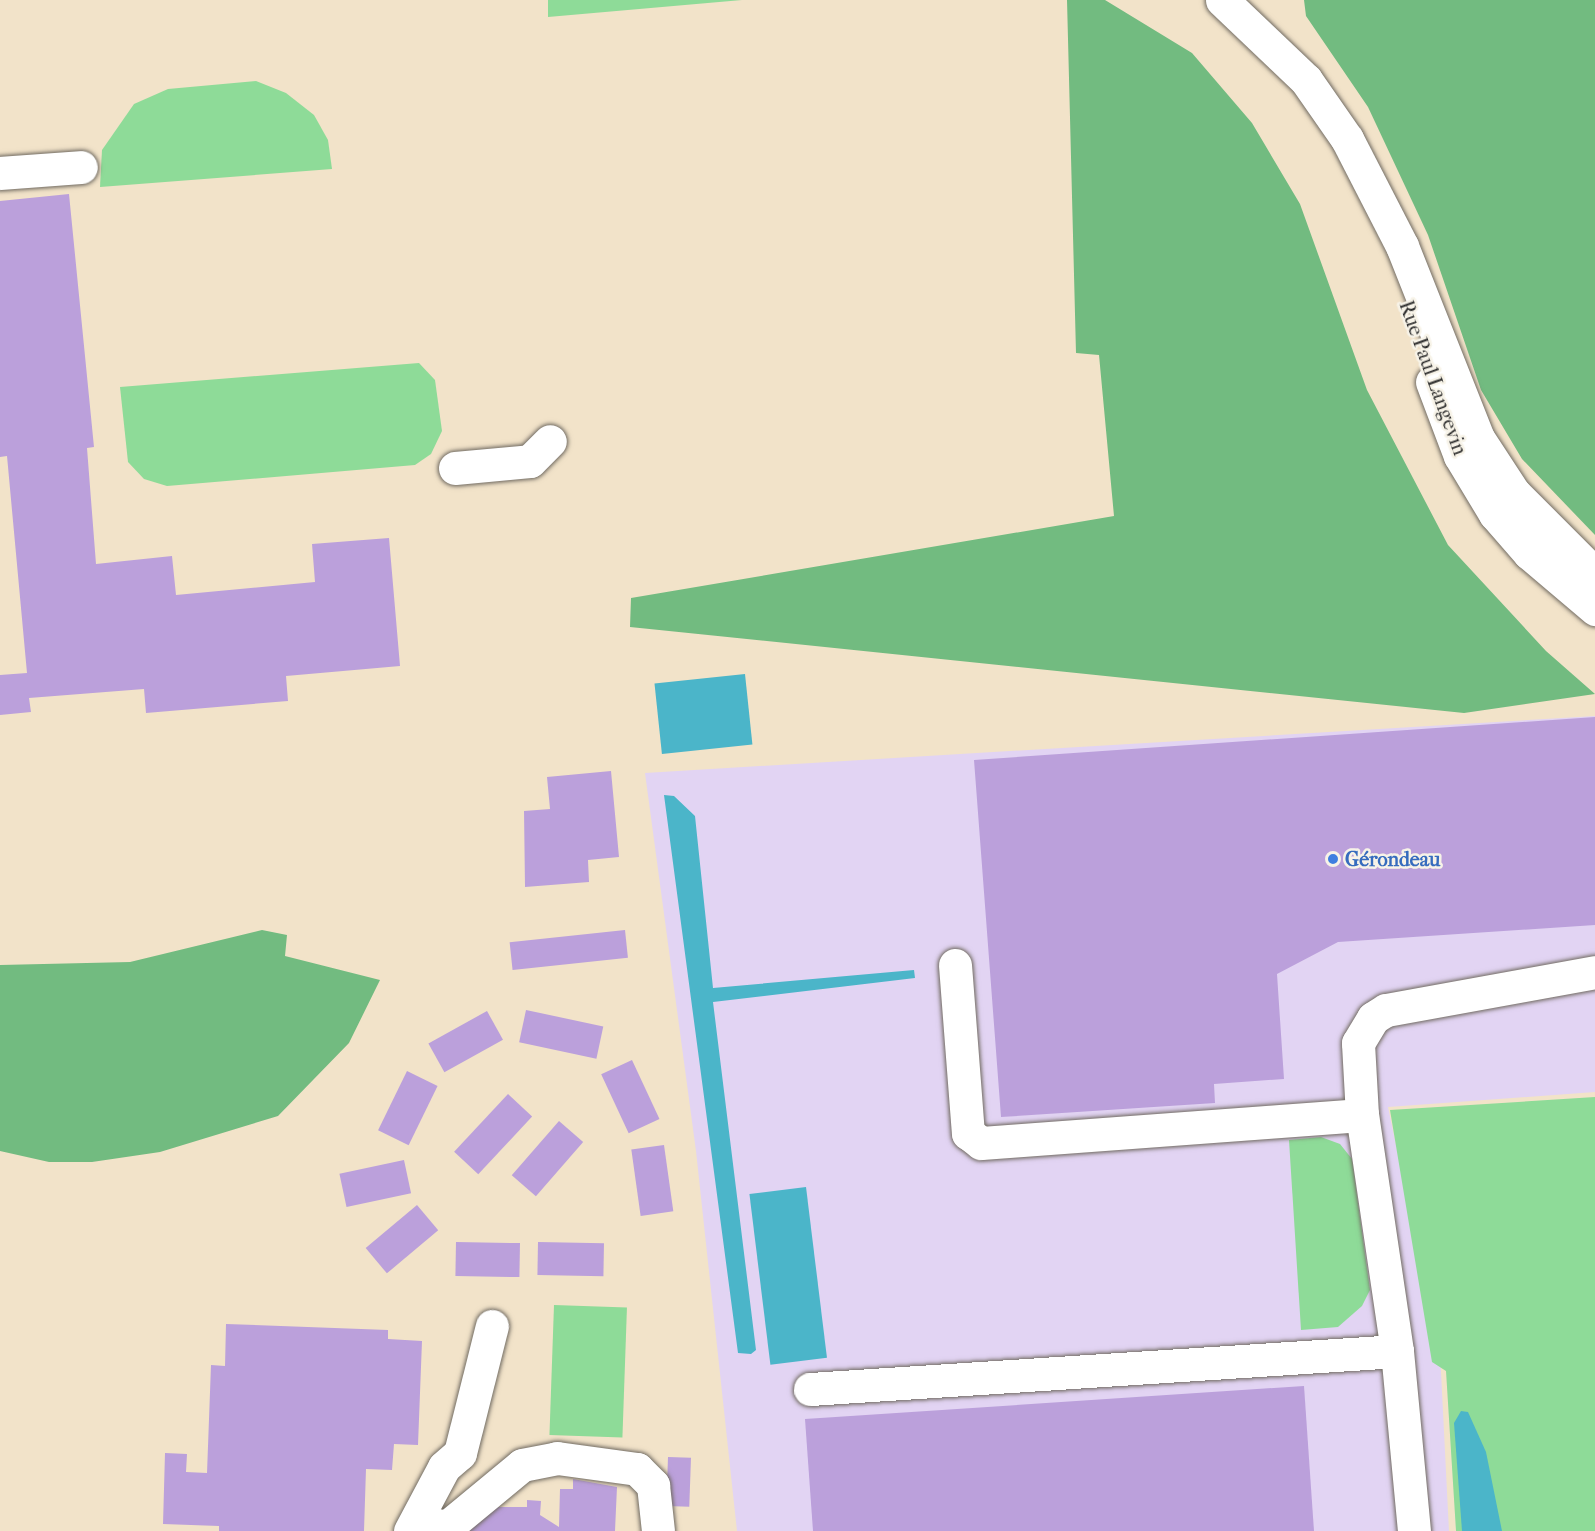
<!DOCTYPE html>
<meta charset="utf-8">
<style>
body{margin:0}
#map{position:relative;width:1595px;height:1531px;overflow:hidden;background:#f2e3c9;font-family:"IM FELL French Canon",serif}
div>[style]{position:absolute}
[style*='--x']{left:calc(var(--x)*1px);top:calc(var(--y)*1px);width:calc(var(--w)*1px);rotate:calc(var(--a)*1deg)}
.built>*{inset:0;background:#e2d4f3}
.green>*{inset:0;background:#8edb98;transform-origin:0 0}
.forest>*{inset:0;background:#72bb80}
.water>*{inset:0;background:#4bb5c9;transform-origin:0 0}
.building>*{inset:0;background:#bba0db;transform-origin:0 0}
.roads{filter:drop-shadow(0 0 2px #716b62) drop-shadow(0 0 2px #716b62)}
.minor>*{height:33px;margin:-16.5px;padding:0 16.5px;transform-origin:16.5px;border-radius:16.5px;background:#fff}
.major>*{height:33px;margin:-16.5px;padding:0 16.5px;transform-origin:16.5px;border-radius:16.5px;background:#fff}
.dots>*{width:16px;height:16px;translate:-50% -50%;box-sizing:border-box;border:3px solid #f7f3e8;border-radius:50%}
span{translate:-50% -50%;white-space:nowrap;text-align:center;line-height:1.15;-webkit-text-stroke:5px #f7f3e8;paint-order:stroke}
.street-label{font-size:20px;color:#2b2b2b}
.shop-label{font-size:20px;color:#366cbe;font-weight:700}
.left{translate:0 -50%;text-align:left}
</style>
<div id="map">
<div class="built">
<i style="clip-path:polygon(1595px 716px,1595px 1092px,1388px 1107px,1440px 1352px,1449px 1531px,737px 1531px,696px 1151px,645px 773px)"></i>
</div>
<div class="green">
<i style="clip-path:polygon(548px 0,742px 0,548px 17px)"></i>
<i style="clip-path:polygon(256px 81px,286px 93px,314px 115px,328px 140px,332px 169px,100px 187px,102px 150px,134px 104px,168px 89px)"></i>
<i style="clip-path:polygon(419px 363px,435px 380px,442px 431px,431px 454px,415px 465px,167px 486px,144px 479px,128px 462px,120px 387px)"></i>
<i style="clip-path:polygon(1595px 1097px,1595px 1531px,1456px 1531px,1446px 1371px,1432px 1362px,1390px 1110px)"></i>
<i style="clip-path:polygon(1321px 1137px,1340px 1144px,1352px 1159px,1370px 1290px,1362px 1306px,1338px 1327px,1301px 1330px,1289px 1140px)"></i>
<i style="left:554px;top:1305px;width:73px;height:130px;rotate:2deg"></i>
</div>
<div class="forest">
<i style="clip-path:polygon(1067px 0,1105px 0,1192px 53px,1252px 123px,1300px 204px,1367px 390px,1448px 545px,1546px 651px,1595px 694px,1464px 713px,630px 627px,631px 598px,1114px 516px,1099px 355px,1076px 353px)"></i>
<i style="clip-path:polygon(1304px 0,1595px 0,1595px 535px,1522px 459px,1481px 390px,1428px 235px,1368px 107px,1306px 16px)"></i>
<i style="clip-path:polygon(262px 930px,287px 935px,285px 956px,380px 980px,349px 1043px,278px 1116px,160px 1152px,92px 1162px,49px 1162px,0 1151px,0 965px,130px 962px)"></i>
</div>
<div class="water">
<i style="left:745px;top:674px;width:71px;height:91px;rotate:84deg"></i>
<i style="clip-path:polygon(664px 795px,674px 796px,695px 816px,713px 988px,914px 970px,915px 978px,713px 1002px,756px 1350px,751px 1354px,738px 1353px)"></i>
<i style="left:806px;top:1187px;width:172px;height:57px;rotate:83deg"></i>
<i style="clip-path:polygon(1461px 1411px,1468px 1412px,1486px 1452px,1502px 1531px,1462px 1531px,1454px 1423px)"></i>
</div>
<div class="building">
<i style="clip-path:polygon(69px 194px,94px 447px,87px 448px,96px 564px,172px 556px,176px 595px,315px 582px,312px 544px,389px 538px,400px 666px,286px 676px,288px 701px,146px 713px,144px 689px,29px 698px,31px 712px,0 715px,0 675px,27px 673px,7px 456px,0 457px,0 201px)"></i>
<i style="clip-path:polygon(1595px 717px,1595px 925px,1338px 942px,1277px 974px,1284px 1079px,1214px 1084px,1215px 1103px,1001px 1117px,974px 760px)"></i>
<i style="clip-path:polygon(611px 771px,619px 857px,588px 860px,589px 882px,525px 887px,524px 811px,550px 809px,547px 777px)"></i>
<i style="left:625px;top:930px;width:28px;height:116px;rotate:84deg"></i>
<i style="left:526px;top:1010px;width:79px;height:33px;rotate:12deg"></i>
<i style="left:487px;top:1011px;width:33px;height:67px;rotate:61deg"></i>
<i style="left:632px;top:1060px;width:65px;height:34px;rotate:65deg"></i>
<i style="left:407px;top:1071px;width:34px;height:66px;rotate:26deg"></i>
<i style="left:508px;top:1094px;width:33px;height:79px;rotate:43deg"></i>
<i style="left:559px;top:1121px;width:32px;height:72px;rotate:41deg"></i>
<i style="left:664px;top:1145px;width:67px;height:33px;rotate:82deg"></i>
<i style="left:404px;top:1160px;width:34px;height:66px;rotate:78deg"></i>
<i style="left:417px;top:1205px;width:33px;height:67px;rotate:50deg"></i>
<i style="left:456px;top:1242px;width:64px;height:34px;rotate:1deg"></i>
<i style="left:538px;top:1242px;width:66px;height:33px;rotate:1deg"></i>
<i style="clip-path:polygon(226px 1324px,388px 1330px,388px 1339px,422px 1341px,418px 1445px,394px 1444px,392px 1470px,366px 1469px,364px 1531px,219px 1531px,219px 1526px,163px 1524px,165px 1453px,187px 1454px,186px 1472px,207px 1473px,211px 1365px,225px 1366px)"></i>
<i style="clip-path:polygon(1304px 1386px,1314px 1531px,813px 1531px,805px 1419px)"></i>
<i style="left:668px;top:1457px;width:23px;height:49px;rotate:2deg"></i>
<i style="clip-path:polygon(573px 1479px,617px 1487px,615px 1531px,469px 1531px,469px 1515px,482px 1507px,527px 1507px,527px 1500px,541px 1501px,540px 1515px,559px 1527px,560px 1489px,573px 1489px)"></i>
</div>
<div class="roads">
<div class="minor">
<i style="--x:0;--y:173;--w:81;--a:-4.2"></i>
<i style="--x:455;--y:468;--w:75;--a:-5.3"></i>
<i style="--x:530;--y:461;--w:28;--a:-45"></i>
<i style="--x:955;--y:965;--w:169;--a:85.6"></i>
<i style="--x:968;--y:1133;--w:16;--a:38"></i>
<i style="--x:981;--y:1143;--w:382;--a:-4.2"></i>
<i style="--x:810;--y:1389;--w:588;--a:-3.7"></i>
<i style="--x:418;--y:1521;--w:30;--a:12"></i>
<i style="--x:447;--y:1527;--w:97;--a:-39.6"></i>
<i style="--x:522;--y:1465;--w:36;--a:-11"></i>
<i style="--x:557;--y:1458;--w:81;--a:7.8"></i>
<i style="--x:637;--y:1469;--w:23;--a:45"></i>
<i style="--x:653;--y:1485;--w:46;--a:83.8"></i>
<i style="--x:410;--y:1531;--w:72;--a:-62"></i>
<i style="--x:444;--y:1467;--w:21;--a:-41"></i>
<i style="--x:460;--y:1453;--w:131;--a:-75.9"></i>
<i style="--x:1414;--y:1531;--w:181;--a:-95.4"></i>
<i style="--x:1397;--y:1351;--w:239;--a:-98.4"></i>
<i style="--x:1362;--y:1115;--w:72;--a:-93.2"></i>
<i style="--x:1358;--y:1043;--w:29;--a:-59"></i>
<i style="--x:1373;--y:1018;--w:15;--a:-32"></i>
<i style="--x:1386;--y:1010;--w:212;--a:-10.3"></i>
</div>
<div class="major">
<i style="--x:1222;--y:0;--w:116;--a:43.6"></i>
<i style="--x:1306;--y:80;--w:72;--a:55.2"></i>
<i style="--x:1347;--y:139;--w:120;--a:62.8"></i>
<i style="--x:1402;--y:246;--w:206;--a:68.4"></i>
<i style="--x:1478;--y:438;--w:66;--a:56.8"></i>
<i style="--x:1514;--y:493;--w:115;--a:45"></i>
<i style="--x:1432;--y:382;--w:79;--a:69.3"></i>
<i style="--x:1460;--y:456;--w:68;--a:58.9"></i>
<i style="--x:1495;--y:514;--w:52;--a:48.9"></i>
<i style="--x:1529;--y:553;--w:87;--a:40.3"></i>
</div>
</div>
<div class="dots">
<i style="left:1333px;top:859px;background:#3f7fe0"></i>
</div>
<div class="street-label">
<span style="left:1433px;top:378px;rotate:70deg">Rue Paul Langevin</span>
</div>
<div class="shop-label">
<span class="left" style="left:1345px;top:859px">Gérondeau</span>
</div>
</div>
